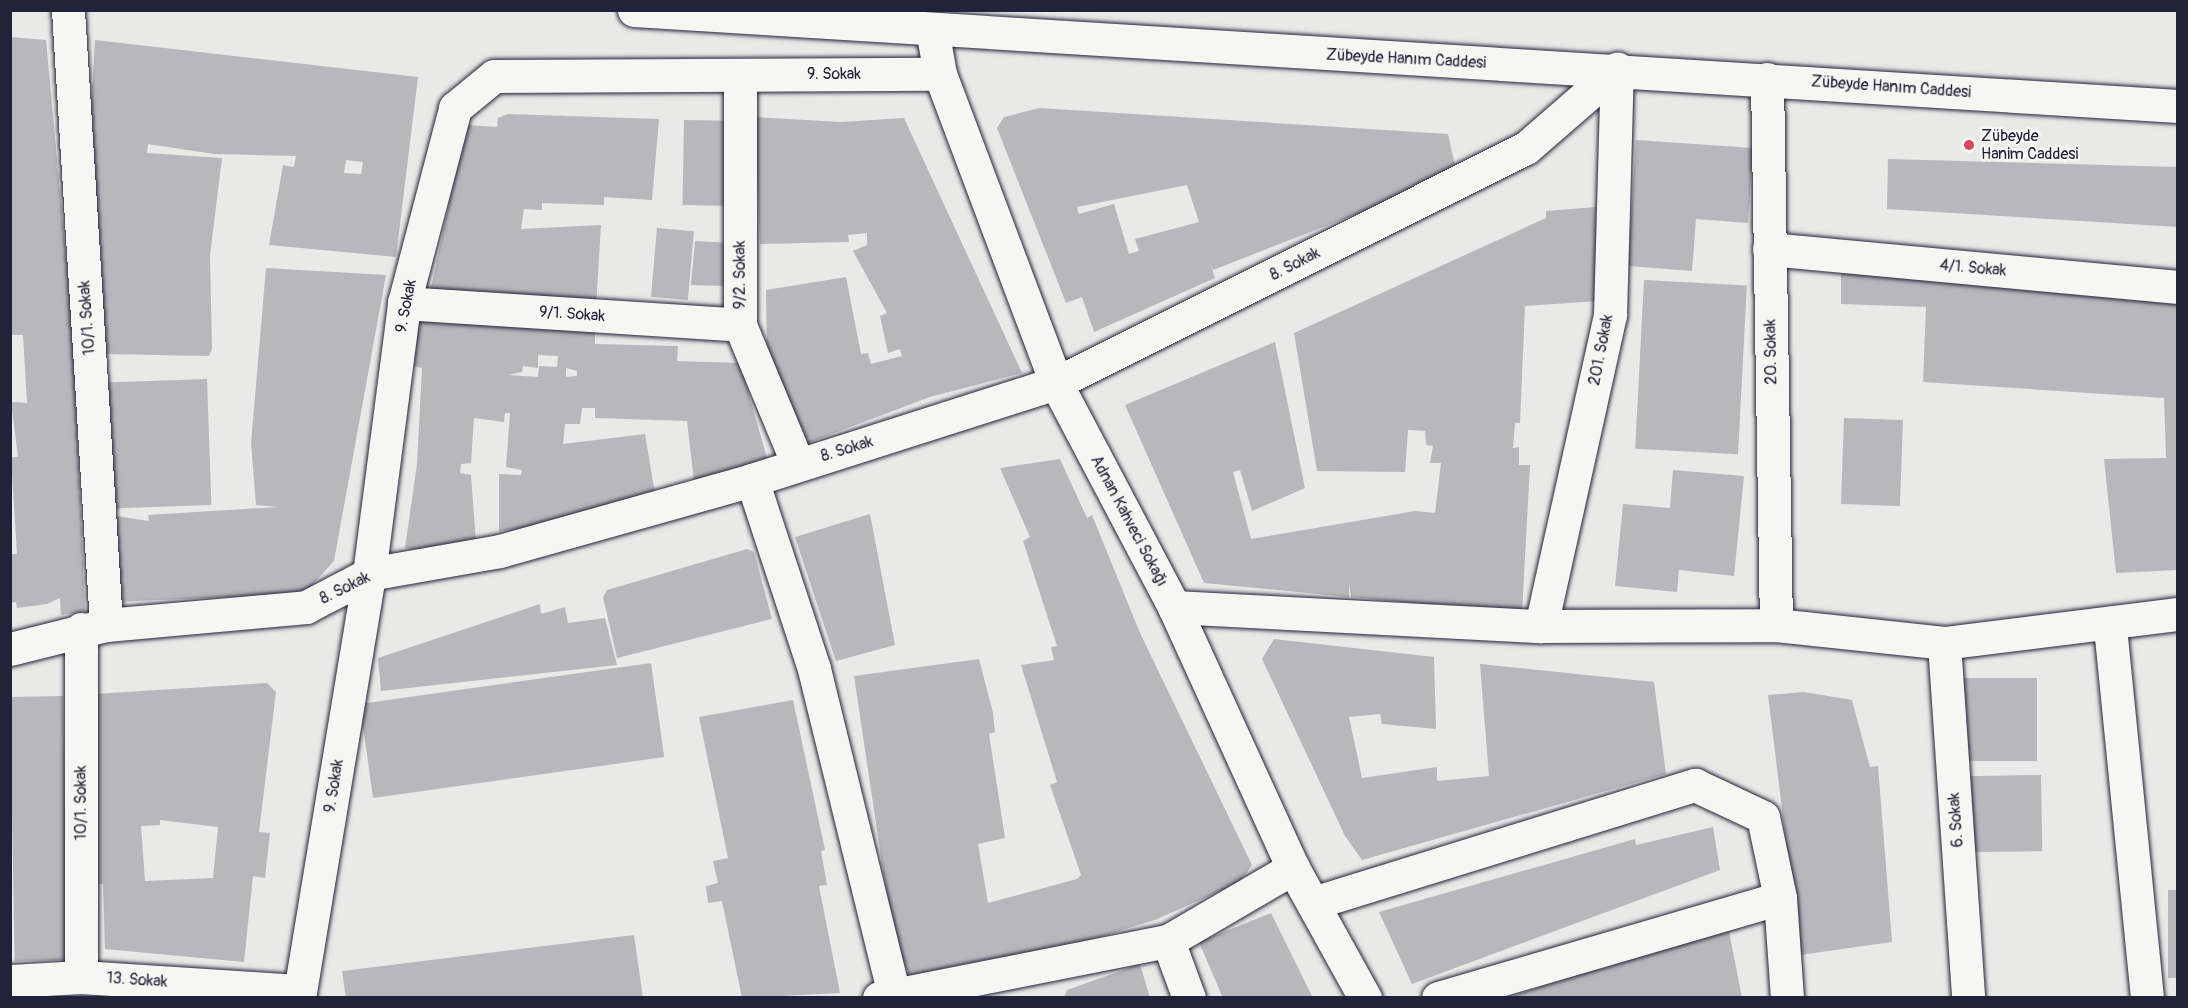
<!DOCTYPE html>
<meta charset="utf-8">
<style>
body{margin:0}
#map{position:relative;width:2188px;height:1008px;overflow:hidden;background:#e9e9e7;font-family:Pangolin,sans-serif}
div>[style]{position:absolute}
[style*='--x']{left:calc(var(--x)*1px);top:calc(var(--y)*1px);width:calc(var(--w)*1px);rotate:calc(var(--a)*1deg)}
.building>*{inset:0;background:#b8b8bc;transform-origin:0 0}
.roads{filter:drop-shadow(0 0 2px #22223b) drop-shadow(0 0 2px #22223b)}
.minor>*{height:33px;margin:-16.5px;padding:0 16.5px;transform-origin:16.5px;border-radius:16.5px;background:#f6f6f2}
.secondary>*{height:33px;margin:-16.5px;padding:0 16.5px;transform-origin:16.5px;border-radius:16.5px;background:#f6f6f2}
.dots>*{width:16px;height:16px;translate:-50% -50%;box-sizing:border-box;border:3px solid #f6f6f2;border-radius:50%}
span{translate:-50% -50%;white-space:nowrap;text-align:center;line-height:1.15;-webkit-text-stroke:5px #f6f6f2;paint-order:stroke}
.street-label{font-size:16px;color:#22223b}
.poi-label{font-size:16px;color:#22223b}
.left{translate:0 -50%;text-align:left}
.frame{position:absolute;inset:0;border:12px solid #22223b;pointer-events:none}
</style>
<div id="map">
<div class="building">
<i style="clip-path:polygon(10px 37px,46px 40px,73px 334px,85px 611px,61px 615px,60px 598px,47px 604px,17px 608px,16px 602px,10px 603px,10px 554px,17px 554px,11px 457px,18px 457px,11px 402px,27px 403px,23px 335px,10px 335px)"></i>
<i style="clip-path:polygon(evenodd,95px 40px,418px 77px,396px 257px,269px 245px,283px 165px,294px 167px,296px 156px,214px 154px,148px 144px,147px 153px,222px 158px,210px 255px,212px 349px,209px 356px,103px 354px,101px 252px,89px 148px,95px 40px,346px 160px,363px 162px,361px 174px,344px 173px,346px 160px)"></i>
<i style="clip-path:polygon(evenodd,1039px 108px,1448px 134px,1457px 175px,1213px 270px,1210px 262px,1215px 278px,1094px 332px,1082px 297px,1066px 303px,997px 128px,1004px 117px,1039px 108px,1187px 185px,1199px 222px,1135px 239px,1139px 251px,1129px 254px,1114px 204px,1079px 214px,1077px 207px,1187px 185px)"></i>
<i style="clip-path:polygon(508px 114px,659px 119px,652px 200px,604px 197px,604px 205px,542px 203px,542px 210px,524px 209px,521px 229px,601px 225px,596px 307px,429px 297px,466px 125px,497px 127px,498px 118px)"></i>
<i style="clip-path:polygon(755px 117px,841px 122px,904px 118px,1022px 373px,930px 397px,800px 446px,767px 360px,766px 290px,846px 277px,861px 354px,868px 353px,871px 364px,902px 356px,900px 349px,888px 353px,880px 316px,887px 313px,853px 251px,867px 245px,867px 233px,848px 235px,849px 242px,760px 244px)"></i>
<i style="left:684px;top:120px;width:43px;height:85px;rotate:1deg"></i>
<i style="clip-path:polygon(1636px 140px,1753px 148px,1748px 223px,1696px 219px,1692px 271px,1628px 266px)"></i>
<i style="clip-path:polygon(1888px 159px,2178px 167px,2178px 227px,1887px 209px)"></i>
<i style="clip-path:polygon(1596px 207px,1599px 301px,1525px 306px,1520px 423px,1515px 423px,1513px 448px,1519px 447px,1519px 465px,1530px 465px,1522px 613px,1351px 597px,1349px 583px,1349px 597px,1204px 583px,1125px 405px,1275px 342px,1305px 488px,1252px 511px,1240px 470px,1233px 472px,1251px 539px,1415px 511px,1435px 513px,1441px 463px,1430px 463px,1433px 446px,1426px 445px,1425px 431px,1408px 430px,1405px 472px,1317px 471px,1294px 333px,1546px 218px,1546px 211px)"></i>
<i style="left:657px;top:228px;width:37px;height:69px;rotate:5deg"></i>
<i style="clip-path:polygon(695px 241px,732px 243px,724px 286px,691px 285px)"></i>
<i style="clip-path:polygon(266px 268px,386px 275px,334px 561px,304px 594px,112px 602px,110px 515px,149px 521px,148px 515px,278px 507px,256px 505px,251px 443px)"></i>
<i style="clip-path:polygon(1841px 271px,2178px 296px,2178px 570px,2116px 573px,2104px 459px,2166px 458px,2164px 398px,1923px 382px,1926px 307px,1841px 304px)"></i>
<i style="left:1644px;top:280px;width:103px;height:169px;rotate:3deg"></i>
<i style="clip-path:polygon(evenodd,418px 320px,595px 330px,595px 344px,678px 346px,677px 361px,740px 363px,767px 458px,694px 481px,687px 421px,595px 418px,595px 408px,582px 408px,580px 424px,565px 424px,563px 444px,645px 434px,655px 494px,523px 530px,499px 531px,499px 474px,521px 475px,522px 470px,506px 467px,510px 413px,505px 413px,504px 422px,474px 418px,471px 463px,461px 464px,460px 473px,471px 475px,476px 543px,450px 554px,405px 548px,417px 464px,422px 368px,414px 366px,418px 320px,538px 355px,558px 356px,557px 367px,539px 366px,538px 377px,508px 375px,522px 372px,523px 366px,538px 368px,538px 355px,418px 320px,566px 368px,577px 371px,577px 376px,566px 377px,566px 368px)"></i>
<i style="left:207px;top:379px;width:126px;height:103px;rotate:88deg"></i>
<i style="left:1844px;top:418px;width:59px;height:86px;rotate:2deg"></i>
<i style="clip-path:polygon(1060px 459px,1087px 518px,1092px 515px,1140px 633px,1252px 865px,1240px 882px,1155px 920px,1011px 964px,910px 978px,892px 931px,854px 676px,979px 659px,993px 713px,995px 732px,989px 734px,1005px 838px,978px 844px,988px 903px,1077px 879px,1081px 875px,1050px 785px,1057px 782px,1021px 665px,1054px 660px,1051px 647px,1057px 646px,1023px 541px,1030px 537px,1000px 468px)"></i>
<i style="clip-path:polygon(1673px 470px,1744px 476px,1734px 576px,1679px 570px,1677px 592px,1615px 586px,1623px 504px,1670px 508px)"></i>
<i style="clip-path:polygon(870px 514px,895px 645px,836px 661px,795px 537px)"></i>
<i style="clip-path:polygon(747px 549px,754px 552px,772px 619px,617px 658px,603px 597px,607px 590px)"></i>
<i style="clip-path:polygon(540px 604px,541px 614px,565px 607px,568px 623px,605px 618px,617px 665px,381px 691px,378px 658px)"></i>
<i style="clip-path:polygon(1274px 639px,1434px 657px,1436px 729px,1382px 724px,1380px 714px,1349px 717px,1362px 778px,1437px 767px,1437px 781px,1489px 776px,1480px 664px,1654px 682px,1666px 774px,1362px 860px,1345px 836px,1262px 659px)"></i>
<i style="left:651px;top:663px;width:95px;height:294px;rotate:82deg"></i>
<i style="left:2037px;top:678px;width:83px;height:75px;rotate:90deg"></i>
<i style="clip-path:polygon(evenodd,267px 683px,276px 692px,259px 832px,270px 833px,265px 878px,253px 876px,244px 962px,105px 949px,103px 884px,98px 884px,94px 694px,267px 683px,160px 820px,218px 827px,213px 878px,145px 881px,141px 826px,160px 825px,160px 820px)"></i>
<i style="clip-path:polygon(1804px 692px,1852px 700px,1870px 767px,1878px 766px,1892px 942px,1800px 955px,1768px 695px)"></i>
<i style="left:63px;top:696px;width:264px;height:53px;rotate:89deg"></i>
<i style="clip-path:polygon(793px 700px,825px 850px,821px 851px,827px 885px,819px 886px,840px 993px,742px 998px,722px 901px,708px 903px,706px 886px,718px 883px,713px 861px,728px 858px,699px 717px)"></i>
<i style="left:2041px;top:775px;width:76px;height:76px;rotate:89deg"></i>
<i style="clip-path:polygon(1713px 827px,1720px 870px,1412px 984px,1379px 912px,1635px 839px,1636px 845px)"></i>
<i style="left:2178px;top:890px;width:88px;height:10px;rotate:90deg"></i>
<i style="clip-path:polygon(1271px 913px,1313px 998px,1223px 998px,1199px 942px)"></i>
<i style="clip-path:polygon(1727px 921px,1742px 998px,1511px 998px,1511px 997px)"></i>
<i style="clip-path:polygon(634px 935px,643px 998px,346px 998px,342px 971px)"></i>
<i style="clip-path:polygon(1140px 964px,1150px 998px,1064px 998px,1067px 990px)"></i>
</div>
<div class="roads">
<div class="minor">
<i style="--x:68;--y:10;--w:616;--a:86.46"></i>
<i style="--x:932;--y:29;--w:46;--a:79.9"></i>
<i style="--x:940;--y:74;--w:330;--a:69.4"></i>
<i style="--x:1056;--y:383;--w:253;--a:62.2"></i>
<i style="--x:1174;--y:607;--w:287;--a:65.5"></i>
<i style="--x:1293;--y:868;--w:149;--a:61"></i>
<i style="--x:740;--y:75;--w:250;--a:90"></i>
<i style="--x:740;--y:325;--w:151;--a:67.4"></i>
<i style="--x:1767;--y:79;--w:546;--a:89.06"></i>
<i style="--x:1769;--y:249;--w:411;--a:5.3"></i>
<i style="--x:404;--y:303;--w:337;--a:3.7"></i>
<i style="--x:752;--y:480;--w:199;--a:71.8"></i>
<i style="--x:814;--y:669;--w:336;--a:76.2"></i>
<i style="--x:1174;--y:607;--w:367;--a:3"></i>
<i style="--x:1541;--y:626;--w:235;--a:-0.2"></i>
<i style="--x:1776;--y:625;--w:169;--a:6.1"></i>
<i style="--x:1944;--y:643;--w:236;--a:-7.1"></i>
<i style="--x:1541;--y:626;--w:319;--a:-77.5"></i>
<i style="--x:1610;--y:315;--w:246;--a:-88.4"></i>
<i style="--x:2110;--y:627;--w:373;--a:84.3"></i>
<i style="--x:81;--y:629;--w:348;--a:90"></i>
<i style="--x:1944;--y:643;--w:356;--a:86.1"></i>
<i style="--x:10;--y:649;--w:99;--a:-14"></i>
<i style="--x:106;--y:625;--w:201;--a:-5.1"></i>
<i style="--x:306;--y:607;--w:71;--a:-27.6"></i>
<i style="--x:369;--y:574;--w:133;--a:-10"></i>
<i style="--x:500;--y:551;--w:262;--a:-15.7"></i>
<i style="--x:752;--y:480;--w:319;--a:-17.7"></i>
<i style="--x:1056;--y:383;--w:525;--a:-26.57"></i>
<i style="--x:1526;--y:148;--w:121;--a:-41"></i>
<i style="--x:1313;--y:903;--w:400;--a:-17.2"></i>
<i style="--x:1695;--y:785;--w:75;--a:25.2"></i>
<i style="--x:1763;--y:817;--w:83;--a:78.1"></i>
<i style="--x:1780;--y:898;--w:100;--a:86"></i>
<i style="--x:1168;--y:941;--w:61;--a:69.8"></i>
<i style="--x:10;--y:981;--w:71;--a:-3.2"></i>
<i style="--x:81;--y:977;--w:218;--a:3.7"></i>
<i style="--x:299;--y:998;--w:430;--a:-80.6"></i>
<i style="--x:369;--y:574;--w:273;--a:-82.6"></i>
<i style="--x:404;--y:303;--w:202;--a:-75.3"></i>
<i style="--x:455;--y:108;--w:50;--a:-39.4"></i>
<i style="--x:494;--y:76;--w:446;--a:-0.3"></i>
<i style="--x:879;--y:998;--w:295;--a:-11.2"></i>
<i style="--x:1168;--y:941;--w:145;--a:-30.3"></i>
<i style="--x:1438;--y:998;--w:356;--a:-16.3"></i>
</div>
<div class="secondary">
<i style="--x:634;--y:10;--w:1547;--a:3.56"></i>
</div>
</div>
<div class="dots">
<i style="left:1969px;top:145px;background:#d1495b"></i>
</div>
<div class="street-label">
<span style="left:1406px;top:59px;rotate:3deg">Zübeyde Hanım Caddesi</span>
<span style="left:834px;top:74px">9. Sokak</span>
<span style="left:1891px;top:87px;rotate:4deg">Zübeyde Hanım Caddesi</span>
<span style="left:1295px;top:264px;rotate:-27deg">8. Sokak</span>
<span style="left:1973px;top:268px;rotate:5deg">4/1. Sokak</span>
<span style="left:740px;top:275px;rotate:-90deg">9/2. Sokak</span>
<span style="left:406px;top:306px;rotate:-79deg">9. Sokak</span>
<span style="left:572px;top:314px;rotate:4deg">9/1. Sokak</span>
<span style="left:87px;top:318px;rotate:-94deg">10/1. Sokak</span>
<span style="left:1601px;top:350px;rotate:-79deg">201. Sokak</span>
<span style="left:1771px;top:352px;rotate:-91deg">20. Sokak</span>
<span style="left:847px;top:449px;rotate:-17deg">8. Sokak</span>
<span style="left:1129px;top:521px;rotate:62deg">Adnan Kahveci Sokağı</span>
<span style="left:345px;top:588px;rotate:-26deg">8. Sokak</span>
<span style="left:334px;top:786px;rotate:-81deg">9. Sokak</span>
<span style="left:81px;top:803px;rotate:-90deg">10/1. Sokak</span>
<span style="left:1956px;top:820px;rotate:-94deg">6. Sokak</span>
<span style="left:137px;top:980px;rotate:4deg">13. Sokak</span>
</div>
<div class="poi-label">
<span class="left" style="left:1981px;top:145px">Zübeyde<br>Hanim Caddesi</span>
</div>
<div class="frame"></div>
</div>
